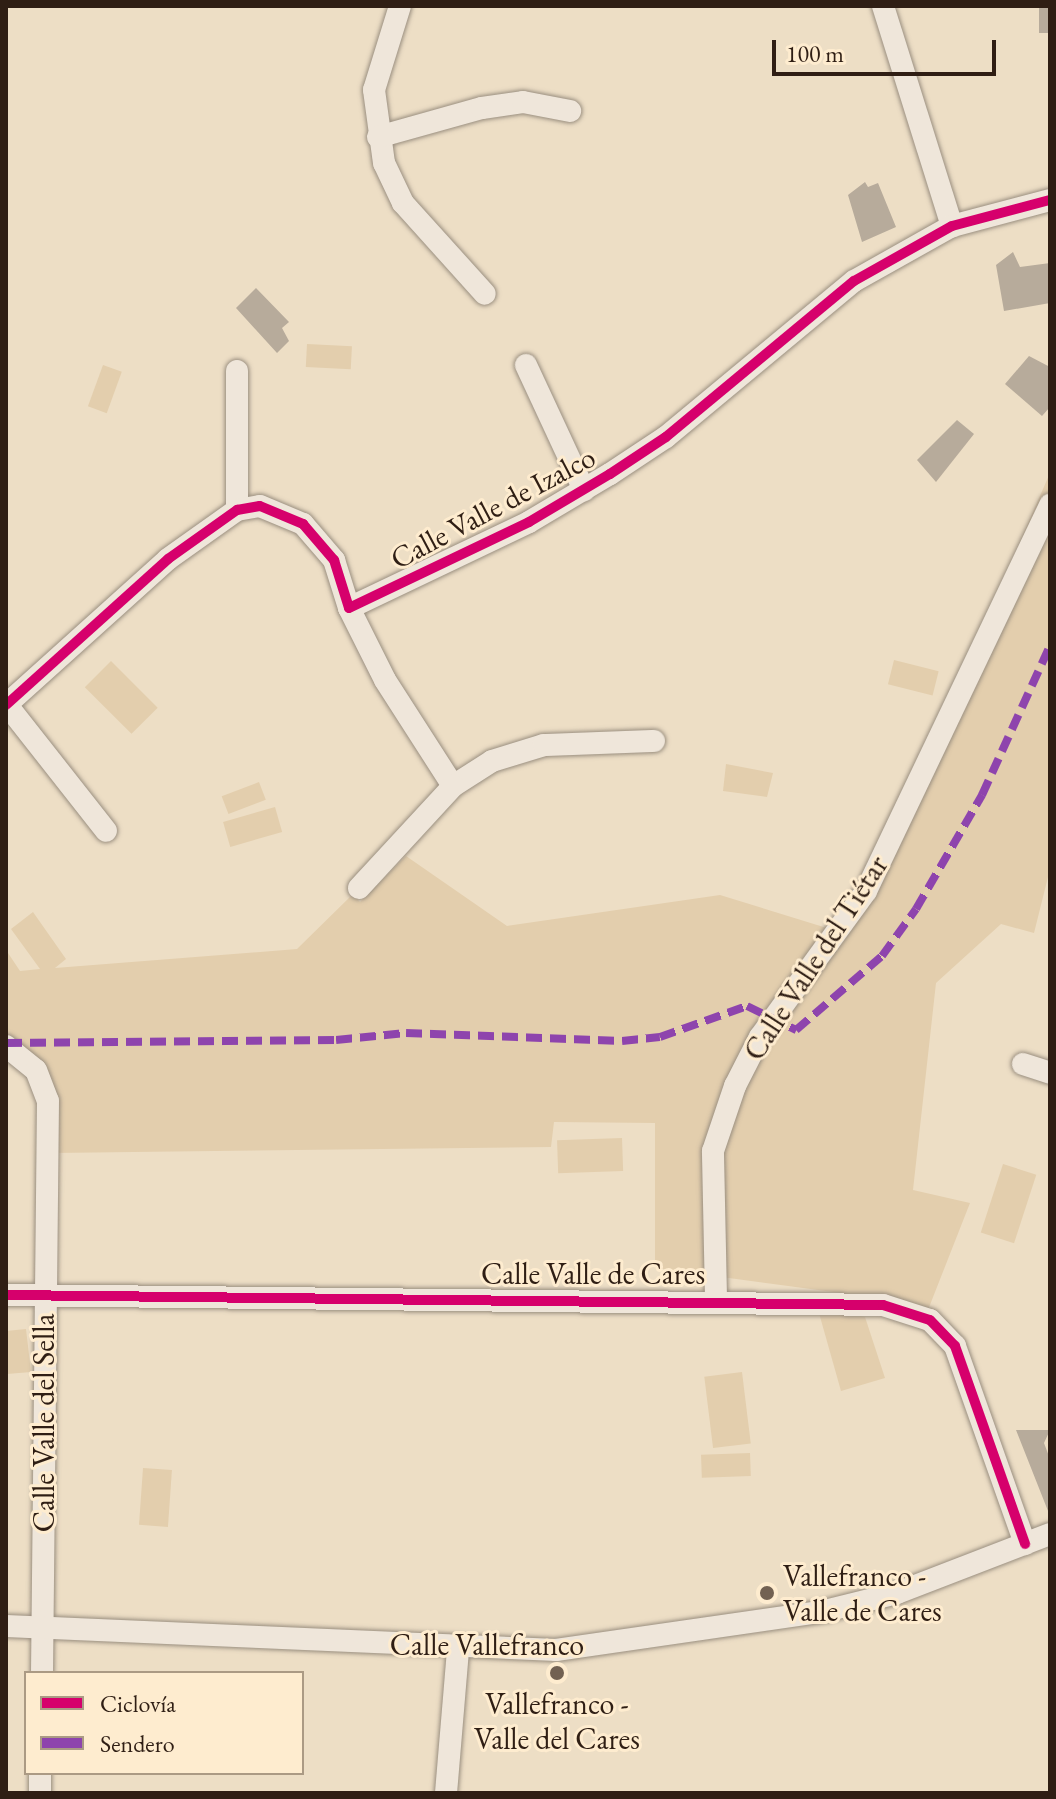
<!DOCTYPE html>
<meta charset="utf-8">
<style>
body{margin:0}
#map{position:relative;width:1056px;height:1799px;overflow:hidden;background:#eddec5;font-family:"EB Garamond",serif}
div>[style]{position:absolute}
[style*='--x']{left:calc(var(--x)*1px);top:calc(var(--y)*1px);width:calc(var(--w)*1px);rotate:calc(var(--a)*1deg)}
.green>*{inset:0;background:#e3cead;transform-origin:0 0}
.building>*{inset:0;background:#b7ab9b;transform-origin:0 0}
.roads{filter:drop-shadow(0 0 2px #9a8f80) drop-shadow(0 0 2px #9a8f80)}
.minor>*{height:22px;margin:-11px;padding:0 11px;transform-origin:11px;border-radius:11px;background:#efe6da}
.quiet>*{height:8px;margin-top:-4px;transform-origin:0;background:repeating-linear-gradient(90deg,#8e44ad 0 16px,transparent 0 24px)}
.cycleway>*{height:10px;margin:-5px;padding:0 5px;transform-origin:5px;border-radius:5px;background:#d6006c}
.dots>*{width:22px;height:22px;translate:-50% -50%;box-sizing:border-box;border:4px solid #feeccf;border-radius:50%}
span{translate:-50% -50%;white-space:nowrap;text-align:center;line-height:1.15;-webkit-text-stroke:6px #feeccf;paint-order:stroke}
.street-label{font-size:30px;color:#2f1e14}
.poi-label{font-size:30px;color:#2f1e14}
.left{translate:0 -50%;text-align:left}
.frame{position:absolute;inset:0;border:8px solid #2f1e14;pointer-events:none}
.legend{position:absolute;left:24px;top:1671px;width:280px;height:104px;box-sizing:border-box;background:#feeccf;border:2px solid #ab9a84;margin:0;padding:10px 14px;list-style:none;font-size:24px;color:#2f1e14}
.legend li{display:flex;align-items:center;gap:16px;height:40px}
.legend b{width:40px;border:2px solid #ab9a84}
.scale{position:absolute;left:772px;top:40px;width:224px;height:36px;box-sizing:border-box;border:4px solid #2f1e14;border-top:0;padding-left:10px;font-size:24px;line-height:28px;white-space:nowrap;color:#2f1e14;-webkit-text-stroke:6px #feeccf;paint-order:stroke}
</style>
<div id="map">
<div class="green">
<i style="left:307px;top:344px;width:45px;height:23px;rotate:3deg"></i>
<i style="left:103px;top:365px;width:20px;height:44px;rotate:20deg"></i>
<i style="clip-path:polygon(1050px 473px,1050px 869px,1034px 933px,1001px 924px,936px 983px,913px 1190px,970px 1203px,926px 1315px,878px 1298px,655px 1268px,655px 1123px,554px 1122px,551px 1147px,52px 1153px,54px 1105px,6px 1037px,6px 950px,20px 971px,40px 969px,11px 929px,33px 912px,66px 959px,55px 968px,297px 949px,353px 894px,360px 902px,406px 856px,507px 926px,720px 895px,830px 929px,911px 790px)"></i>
<i style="left:894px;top:660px;width:46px;height:25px;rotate:14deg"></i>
<i style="left:111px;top:661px;width:66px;height:37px;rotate:45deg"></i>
<i style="clip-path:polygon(726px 764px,773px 773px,767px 797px,723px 791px)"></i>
<i style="left:259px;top:782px;width:19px;height:40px;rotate:69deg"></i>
<i style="left:275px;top:807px;width:26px;height:54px;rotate:74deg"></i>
<i style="left:622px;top:1138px;width:33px;height:65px;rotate:88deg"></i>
<i style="left:1003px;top:1164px;width:35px;height:72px;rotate:18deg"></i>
<i style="clip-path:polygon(817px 1306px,865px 1317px,885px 1378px,841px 1391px)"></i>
<i style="clip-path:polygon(26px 1329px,31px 1372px,7px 1374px,6px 1331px)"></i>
<i style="left:742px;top:1372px;width:72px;height:38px;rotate:83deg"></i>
<i style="left:750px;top:1453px;width:23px;height:49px;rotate:88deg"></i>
<i style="left:143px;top:1468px;width:29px;height:57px;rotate:4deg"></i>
</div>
<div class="building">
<i style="left:1039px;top:8px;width:11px;height:25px"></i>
<i style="clip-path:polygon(865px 182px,868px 187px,878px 183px,896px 227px,862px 242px,848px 195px)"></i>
<i style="clip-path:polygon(1013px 252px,1020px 267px,1050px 263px,1050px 303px,1004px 311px,996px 265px)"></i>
<i style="clip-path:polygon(256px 288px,289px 322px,282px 328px,289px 341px,277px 353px,236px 308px)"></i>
<i style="clip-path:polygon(1029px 356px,1050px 367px,1050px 407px,1042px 416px,1005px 384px)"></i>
<i style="clip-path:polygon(957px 420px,974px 434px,936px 482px,917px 460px)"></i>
<i style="clip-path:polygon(1016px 1430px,1050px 1430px,1044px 1443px,1050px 1459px,1050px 1516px)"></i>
</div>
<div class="roads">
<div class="minor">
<i style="--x:400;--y:6;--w:88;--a:107.2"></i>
<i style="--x:374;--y:90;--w:74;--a:82.2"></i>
<i style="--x:384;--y:163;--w:44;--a:64.6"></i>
<i style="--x:403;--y:203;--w:122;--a:48"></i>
<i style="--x:883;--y:6;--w:231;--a:72.6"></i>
<i style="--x:378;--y:137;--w:108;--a:-15.6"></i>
<i style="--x:482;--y:108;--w:41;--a:-8.3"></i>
<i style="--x:523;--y:102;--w:48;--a:10.8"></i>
<i style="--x:526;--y:365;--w:138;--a:65.1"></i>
<i style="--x:237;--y:510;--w:139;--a:-90"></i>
<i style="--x:349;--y:608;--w:80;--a:63.4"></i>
<i style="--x:385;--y:680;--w:126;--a:57.3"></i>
<i style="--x:453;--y:786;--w:46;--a:-32.7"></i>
<i style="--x:492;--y:761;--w:54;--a:-17.1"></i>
<i style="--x:544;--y:745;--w:110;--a:-2.1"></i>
<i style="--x:6;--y:705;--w:218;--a:-42"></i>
<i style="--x:168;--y:559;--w:85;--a:-35.4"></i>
<i style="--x:237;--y:510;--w:23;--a:-10"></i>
<i style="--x:260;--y:506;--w:47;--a:22.7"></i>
<i style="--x:303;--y:524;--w:48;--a:49.3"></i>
<i style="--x:334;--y:560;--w:50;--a:72.6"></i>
<i style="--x:349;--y:608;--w:199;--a:-25.5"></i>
<i style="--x:529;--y:522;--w:94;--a:-30.7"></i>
<i style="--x:610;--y:474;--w:67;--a:-33.5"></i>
<i style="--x:666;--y:437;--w:244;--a:-39.7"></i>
<i style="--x:854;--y:281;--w:112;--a:-29.3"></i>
<i style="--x:952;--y:226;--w:101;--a:-14.9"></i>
<i style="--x:7;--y:705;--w:160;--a:51.8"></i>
<i style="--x:359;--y:888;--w:139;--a:-47.3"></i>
<i style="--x:6;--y:1046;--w:38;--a:39"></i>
<i style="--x:36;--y:1070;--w:33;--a:69"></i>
<i style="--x:48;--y:1101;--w:572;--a:90.6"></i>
<i style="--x:1023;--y:1064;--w:28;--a:18"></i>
<i style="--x:6;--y:1295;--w:877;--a:0.65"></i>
<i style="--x:883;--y:1305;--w:49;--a:17.7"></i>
<i style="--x:930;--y:1320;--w:36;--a:46"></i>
<i style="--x:955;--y:1346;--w:210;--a:70.5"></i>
<i style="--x:716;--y:1298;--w:147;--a:-91.2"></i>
<i style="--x:713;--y:1151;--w:69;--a:-71.3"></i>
<i style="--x:735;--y:1086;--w:55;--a:-63"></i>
<i style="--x:760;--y:1037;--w:180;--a:-54"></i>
<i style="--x:866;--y:891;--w:428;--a:-64.5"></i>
<i style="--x:6;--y:1626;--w:551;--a:2.5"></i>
<i style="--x:556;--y:1650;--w:272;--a:-8.2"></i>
<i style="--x:825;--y:1611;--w:74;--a:-14"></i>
<i style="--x:897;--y:1593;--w:164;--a:-21.1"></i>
<i style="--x:40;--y:1793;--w:20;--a:-90"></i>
<i style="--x:446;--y:1793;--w:144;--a:-85.2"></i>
</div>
</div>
<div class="quiet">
<i style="--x:6;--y:1043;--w:330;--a:-0.5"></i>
<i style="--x:336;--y:1040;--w:70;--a:-5.7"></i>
<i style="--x:406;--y:1033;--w:216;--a:2.1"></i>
<i style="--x:622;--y:1041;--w:38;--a:-6"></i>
<i style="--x:660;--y:1037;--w:92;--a:-19.6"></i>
<i style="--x:747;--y:1006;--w:55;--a:26.1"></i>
<i style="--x:796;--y:1030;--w:113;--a:-40.7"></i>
<i style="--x:882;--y:956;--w:58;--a:-54.1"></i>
<i style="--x:916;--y:909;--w:132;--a:-59.9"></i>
<i style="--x:982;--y:795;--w:164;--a:-65.5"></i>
</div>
<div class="cycleway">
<i style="--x:6;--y:705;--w:218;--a:-42"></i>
<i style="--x:168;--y:559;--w:85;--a:-35.4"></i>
<i style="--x:237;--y:510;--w:23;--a:-10"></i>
<i style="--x:260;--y:506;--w:47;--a:22.7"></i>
<i style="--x:303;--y:524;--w:48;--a:49.3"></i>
<i style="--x:334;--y:560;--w:50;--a:72.6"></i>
<i style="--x:349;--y:608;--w:199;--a:-25.5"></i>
<i style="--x:529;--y:522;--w:94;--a:-30.7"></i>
<i style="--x:610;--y:474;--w:67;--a:-33.5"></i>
<i style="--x:666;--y:437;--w:244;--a:-39.7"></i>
<i style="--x:854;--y:281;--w:112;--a:-29.3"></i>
<i style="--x:952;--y:226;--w:101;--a:-14.9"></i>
<i style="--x:6;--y:1295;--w:877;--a:0.65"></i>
<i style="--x:883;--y:1305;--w:49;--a:17.7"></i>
<i style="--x:930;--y:1320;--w:36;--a:46"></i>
<i style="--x:955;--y:1346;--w:210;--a:70.5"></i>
</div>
<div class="dots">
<i style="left:767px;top:1593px;background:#726152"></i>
<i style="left:557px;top:1673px;background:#726152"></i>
</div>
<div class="street-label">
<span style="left:493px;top:508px;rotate:-28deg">Calle Valle de Izalco</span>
<span style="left:816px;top:958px;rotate:-57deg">Calle Valle del Tiétar</span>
<span style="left:593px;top:1274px">Calle Valle de Cares</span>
<span style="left:44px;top:1423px;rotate:-90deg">Calle Valle del Sella</span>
<span style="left:487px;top:1645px">Calle Vallefranco</span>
</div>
<div class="poi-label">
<span class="left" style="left:783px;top:1593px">Vallefranco -<br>Valle de Cares</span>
<span style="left:557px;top:1721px">Vallefranco -<br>Valle del Cares</span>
</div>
<div class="frame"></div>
<ul class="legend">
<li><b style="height:10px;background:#d6006c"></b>Ciclovía</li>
<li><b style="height:10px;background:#8e44ad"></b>Sendero</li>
</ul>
<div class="scale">100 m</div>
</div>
